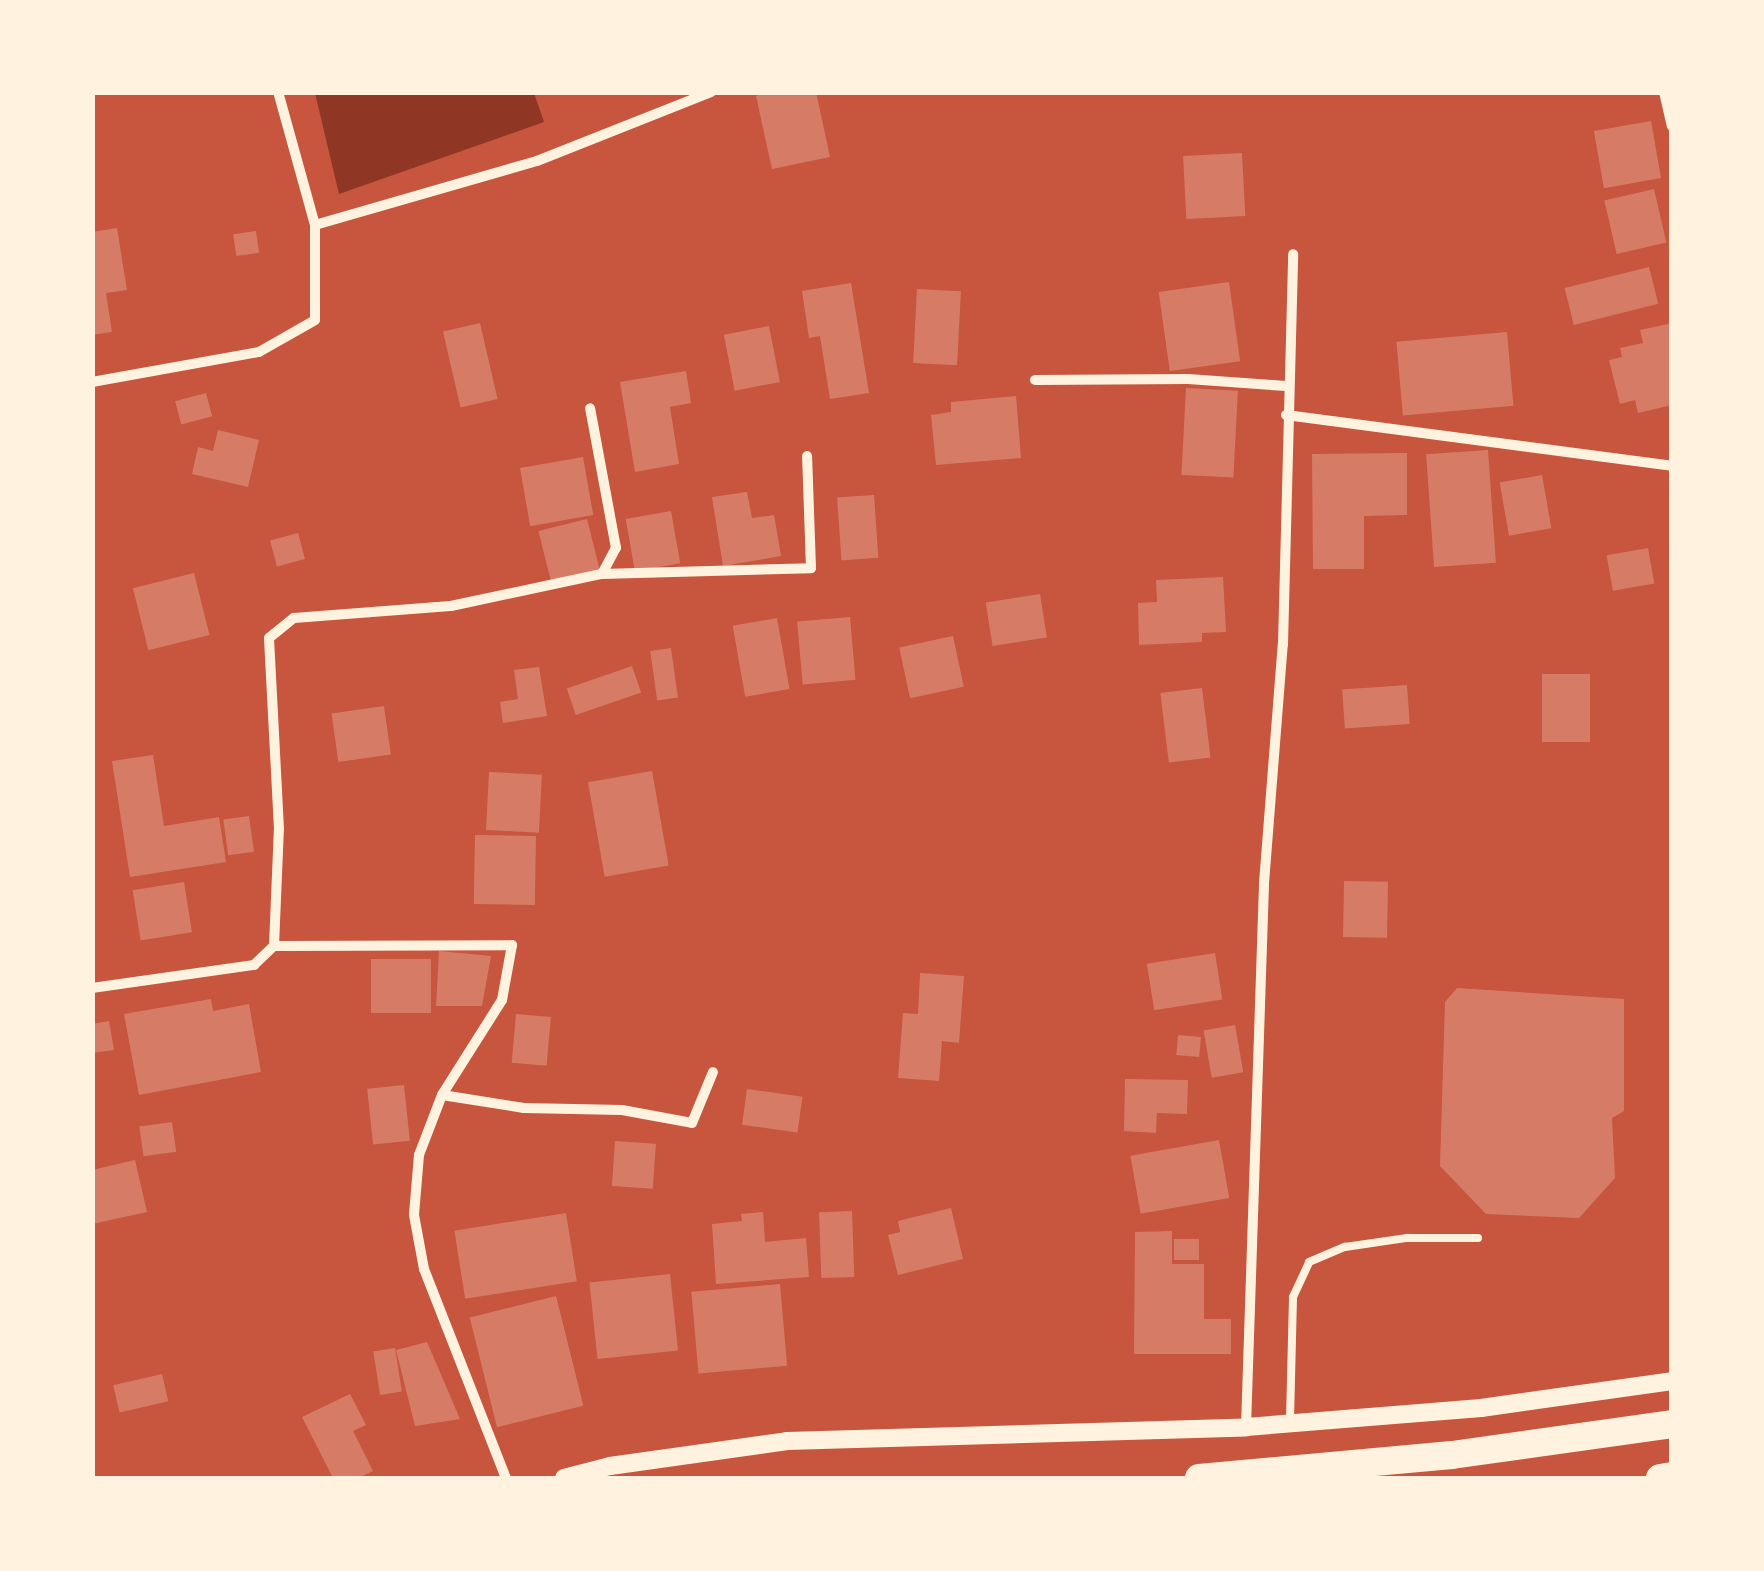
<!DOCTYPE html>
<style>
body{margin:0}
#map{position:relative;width:1764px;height:1571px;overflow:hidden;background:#c8553d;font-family:Helvetica,sans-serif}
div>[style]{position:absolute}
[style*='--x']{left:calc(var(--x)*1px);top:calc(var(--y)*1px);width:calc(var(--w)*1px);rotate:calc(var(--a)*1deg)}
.water>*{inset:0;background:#8f3625}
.building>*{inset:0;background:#d67c66;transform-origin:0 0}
.service>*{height:8px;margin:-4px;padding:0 4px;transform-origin:4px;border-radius:4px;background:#fff3e0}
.minor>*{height:10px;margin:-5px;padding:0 5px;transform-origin:5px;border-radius:5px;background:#fff3e0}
.tertiary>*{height:18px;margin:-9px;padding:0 9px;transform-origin:9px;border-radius:9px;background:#fff3e0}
.trunk>*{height:28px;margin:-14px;padding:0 14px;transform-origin:14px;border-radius:14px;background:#fff3e0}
span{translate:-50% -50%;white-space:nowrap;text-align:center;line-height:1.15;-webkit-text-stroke:10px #fff3e0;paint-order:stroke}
.frame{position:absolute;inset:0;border:95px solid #fff3e0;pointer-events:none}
</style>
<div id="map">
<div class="water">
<i style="clip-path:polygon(315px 93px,534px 93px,544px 122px,339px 194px)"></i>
</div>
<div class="building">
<i style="clip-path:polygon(771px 92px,816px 92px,830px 157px,772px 169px,756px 96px)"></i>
<i style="left:1651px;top:121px;width:58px;height:58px;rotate:80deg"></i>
<i style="left:1242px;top:153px;width:63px;height:59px;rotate:87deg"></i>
<i style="left:1654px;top:189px;width:55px;height:51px;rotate:77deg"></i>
<i style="clip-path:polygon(117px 228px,127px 290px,106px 293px,112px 332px,92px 335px,92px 232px)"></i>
<i style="left:256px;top:231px;width:22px;height:23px;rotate:82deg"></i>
<i style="left:1649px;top:267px;width:38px;height:87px;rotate:76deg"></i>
<i style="left:1229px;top:282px;width:80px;height:71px;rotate:82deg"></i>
<i style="clip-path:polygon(851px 283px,869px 393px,830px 399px,820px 336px,809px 338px,802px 291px)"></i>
<i style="left:917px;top:289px;width:44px;height:74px;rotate:3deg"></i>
<i style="left:480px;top:323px;width:78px;height:38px;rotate:77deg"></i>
<i style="clip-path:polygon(1672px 323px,1672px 405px,1638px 413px,1635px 400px,1620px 404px,1609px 360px,1622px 357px,1620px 348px,1643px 343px,1640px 330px)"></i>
<i style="left:769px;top:326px;width:57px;height:46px;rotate:79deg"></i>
<i style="left:1507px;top:332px;width:74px;height:111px;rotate:85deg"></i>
<i style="clip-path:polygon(686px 371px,691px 403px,670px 407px,679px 464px,635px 472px,620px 382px)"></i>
<i style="left:1186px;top:388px;width:52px;height:87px;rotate:3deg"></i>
<i style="left:206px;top:393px;width:24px;height:32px;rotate:75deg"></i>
<i style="clip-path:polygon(1016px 396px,1021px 458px,936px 465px,931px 415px,951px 412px,951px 402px)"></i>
<i style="clip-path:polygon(218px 430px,259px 440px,248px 487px,192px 474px,198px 447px,213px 451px)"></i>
<i style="left:1488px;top:450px;width:113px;height:62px;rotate:86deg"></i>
<i style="clip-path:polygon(1407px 453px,1407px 515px,1364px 516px,1364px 569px,1313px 569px,1312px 454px)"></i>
<i style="left:583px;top:457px;width:59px;height:64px;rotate:80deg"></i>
<i style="left:1542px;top:475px;width:54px;height:43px;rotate:80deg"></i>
<i style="clip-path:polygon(747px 492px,752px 518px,774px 515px,781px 556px,723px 566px,712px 497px)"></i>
<i style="left:874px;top:495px;width:63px;height:37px;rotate:86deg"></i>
<i style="left:671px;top:511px;width:53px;height:46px;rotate:80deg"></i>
<i style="left:587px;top:519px;width:56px;height:50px;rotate:76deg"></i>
<i style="left:298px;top:533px;width:27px;height:29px;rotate:75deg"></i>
<i style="left:1648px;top:548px;width:36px;height:42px;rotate:80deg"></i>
<i style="left:194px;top:573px;width:64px;height:63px;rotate:76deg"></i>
<i style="clip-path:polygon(1223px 577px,1226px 632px,1202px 633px,1202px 642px,1139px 645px,1138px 603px,1157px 602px,1156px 580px)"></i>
<i style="left:1040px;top:594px;width:44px;height:55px;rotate:81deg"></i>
<i style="left:850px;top:617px;width:63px;height:53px;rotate:85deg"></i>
<i style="left:777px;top:618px;width:72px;height:45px;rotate:80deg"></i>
<i style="left:953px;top:636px;width:52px;height:55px;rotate:78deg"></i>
<i style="left:671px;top:648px;width:50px;height:21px;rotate:82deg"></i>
<i style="left:632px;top:666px;width:28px;height:69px;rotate:71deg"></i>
<i style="clip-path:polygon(539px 667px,547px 716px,503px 723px,500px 702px,518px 699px,514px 670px)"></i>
<i style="left:1542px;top:674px;width:48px;height:68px"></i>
<i style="left:1407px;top:685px;width:39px;height:65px;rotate:86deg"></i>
<i style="left:1202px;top:688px;width:70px;height:42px;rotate:83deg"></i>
<i style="left:384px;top:706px;width:49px;height:53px;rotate:82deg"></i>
<i style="clip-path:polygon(153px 755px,164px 826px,219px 817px,226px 862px,130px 877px,112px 761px)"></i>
<i style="left:652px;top:771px;width:96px;height:65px;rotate:80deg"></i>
<i style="left:489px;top:772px;width:53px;height:58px;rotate:3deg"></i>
<i style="left:249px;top:816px;width:36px;height:26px;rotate:82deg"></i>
<i style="left:475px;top:835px;width:61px;height:69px;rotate:1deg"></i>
<i style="left:1344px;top:881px;width:44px;height:56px;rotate:1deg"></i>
<i style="left:184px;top:882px;width:51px;height:52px;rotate:81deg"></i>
<i style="clip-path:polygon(439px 951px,491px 956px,482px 1006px,436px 1006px)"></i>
<i style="left:1215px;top:953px;width:47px;height:69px;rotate:81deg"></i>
<i style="left:371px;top:959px;width:60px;height:54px"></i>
<i style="clip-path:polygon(920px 973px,964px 976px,959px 1043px,942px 1041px,939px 1081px,898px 1078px,903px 1013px,918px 1014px)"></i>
<i style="clip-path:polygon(1457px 988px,1624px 999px,1624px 1111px,1612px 1118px,1615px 1178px,1579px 1218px,1486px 1214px,1440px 1166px,1445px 1002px)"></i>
<i style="clip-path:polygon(211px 999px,213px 1011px,249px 1004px,261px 1072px,139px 1095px,124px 1014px)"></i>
<i style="left:516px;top:1014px;width:35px;height:49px;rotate:5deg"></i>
<i style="clip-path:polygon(109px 1021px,114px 1050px,92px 1053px,92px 1024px)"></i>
<i style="left:1235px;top:1025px;width:48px;height:32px;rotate:80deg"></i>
<i style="left:1178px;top:1035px;width:23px;height:20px;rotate:5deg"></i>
<i style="clip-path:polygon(1125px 1079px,1188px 1080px,1187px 1114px,1157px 1113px,1156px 1133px,1124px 1131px)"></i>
<i style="left:404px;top:1085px;width:56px;height:37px;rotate:84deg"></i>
<i style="left:747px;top:1089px;width:56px;height:36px;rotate:8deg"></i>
<i style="left:172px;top:1122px;width:30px;height:33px;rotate:82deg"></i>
<i style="left:1219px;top:1140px;width:59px;height:90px;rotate:80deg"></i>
<i style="left:615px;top:1141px;width:41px;height:45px;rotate:4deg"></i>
<i style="clip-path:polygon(135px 1160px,147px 1212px,92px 1224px,92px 1170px)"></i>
<i style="clip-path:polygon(951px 1208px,963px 1259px,898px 1275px,888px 1235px,900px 1232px,898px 1221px)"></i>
<i style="left:852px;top:1211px;width:66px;height:33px;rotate:88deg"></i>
<i style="clip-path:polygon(763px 1212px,765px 1242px,806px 1238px,809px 1277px,716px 1284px,712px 1224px,742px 1221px,741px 1214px)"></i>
<i style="left:566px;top:1213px;width:69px;height:113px;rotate:81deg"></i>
<i style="clip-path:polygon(1172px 1231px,1172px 1264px,1204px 1264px,1204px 1319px,1231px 1319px,1231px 1354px,1134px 1354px,1135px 1232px)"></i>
<i style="left:1174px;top:1239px;width:25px;height:21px"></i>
<i style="left:670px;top:1274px;width:77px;height:81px;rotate:84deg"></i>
<i style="left:780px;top:1284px;width:82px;height:89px;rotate:85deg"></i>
<i style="left:556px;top:1296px;width:113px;height:89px;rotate:76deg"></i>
<i style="clip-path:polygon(427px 1342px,460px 1419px,415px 1426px,396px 1350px)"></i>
<i style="left:395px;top:1348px;width:44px;height:22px;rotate:81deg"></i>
<i style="left:162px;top:1374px;width:28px;height:50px;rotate:77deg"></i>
<i style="clip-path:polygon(350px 1394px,366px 1425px,353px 1431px,373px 1471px,358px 1478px,333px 1478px,302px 1417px)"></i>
</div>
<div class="service">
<i style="--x:1290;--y:1420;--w:123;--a:-88.6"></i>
<i style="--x:1293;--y:1297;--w:38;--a:-65"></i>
<i style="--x:1309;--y:1262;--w:39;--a:-23"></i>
<i style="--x:1345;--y:1247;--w:63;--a:-8.3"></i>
<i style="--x:1407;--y:1238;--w:71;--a:0"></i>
</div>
<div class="minor">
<i style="--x:1664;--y:92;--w:35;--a:77"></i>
<i style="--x:315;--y:225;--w:231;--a:-16.1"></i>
<i style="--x:537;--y:161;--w:187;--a:-21.6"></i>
<i style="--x:1035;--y:380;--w:153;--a:-0.4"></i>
<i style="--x:1188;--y:379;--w:98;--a:4.1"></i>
<i style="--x:92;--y:382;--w:170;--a:-10.2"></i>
<i style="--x:259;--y:352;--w:64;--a:-29.7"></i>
<i style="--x:315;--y:320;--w:95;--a:-90"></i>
<i style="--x:315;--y:225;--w:138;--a:-105.5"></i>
<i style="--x:1286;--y:415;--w:389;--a:7.5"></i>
<i style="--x:602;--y:574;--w:209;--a:-1.6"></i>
<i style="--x:811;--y:568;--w:112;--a:-92"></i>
<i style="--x:274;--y:946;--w:238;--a:-0.2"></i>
<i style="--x:512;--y:945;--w:56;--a:100.3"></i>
<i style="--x:502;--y:1000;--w:112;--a:122.3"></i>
<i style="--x:442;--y:1095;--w:64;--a:111"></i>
<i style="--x:419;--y:1155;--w:60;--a:94.8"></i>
<i style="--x:414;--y:1215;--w:55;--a:79.5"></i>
<i style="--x:424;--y:1269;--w:225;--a:68.6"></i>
<i style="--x:92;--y:988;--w:164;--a:-8.1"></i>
<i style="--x:254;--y:965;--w:28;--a:-44"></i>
<i style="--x:274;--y:946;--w:117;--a:-87.6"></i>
<i style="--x:279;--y:829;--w:191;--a:-93"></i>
<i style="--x:269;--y:638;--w:32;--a:-39"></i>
<i style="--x:294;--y:618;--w:157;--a:-4.4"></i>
<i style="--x:451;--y:606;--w:154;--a:-12"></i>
<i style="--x:602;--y:574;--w:30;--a:-62"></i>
<i style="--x:616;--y:548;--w:142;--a:-100.5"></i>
<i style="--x:442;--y:1095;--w:83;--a:9"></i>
<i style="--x:524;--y:1108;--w:98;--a:1.2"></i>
<i style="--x:622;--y:1110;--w:71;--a:10.5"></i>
<i style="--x:692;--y:1123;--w:55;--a:-67.6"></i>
<i style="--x:1246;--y:1427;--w:544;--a:-88.1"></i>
<i style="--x:1264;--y:883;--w:240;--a:-85.5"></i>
<i style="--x:1283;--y:644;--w:390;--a:-88.5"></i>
</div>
<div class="tertiary">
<i style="--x:564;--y:1478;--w:48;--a:-14.6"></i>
<i style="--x:610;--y:1466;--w:179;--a:-8"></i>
<i style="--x:787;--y:1441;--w:459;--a:-1.7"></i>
<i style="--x:1246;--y:1427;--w:236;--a:-4.6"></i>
<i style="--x:1481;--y:1408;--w:193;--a:-8"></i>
</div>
<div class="trunk">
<i style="--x:1199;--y:1478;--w:254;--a:-5.2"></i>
<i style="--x:1452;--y:1455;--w:222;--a:-8"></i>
<i style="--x:1660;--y:1478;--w:12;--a:-9"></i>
</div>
<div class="frame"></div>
</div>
